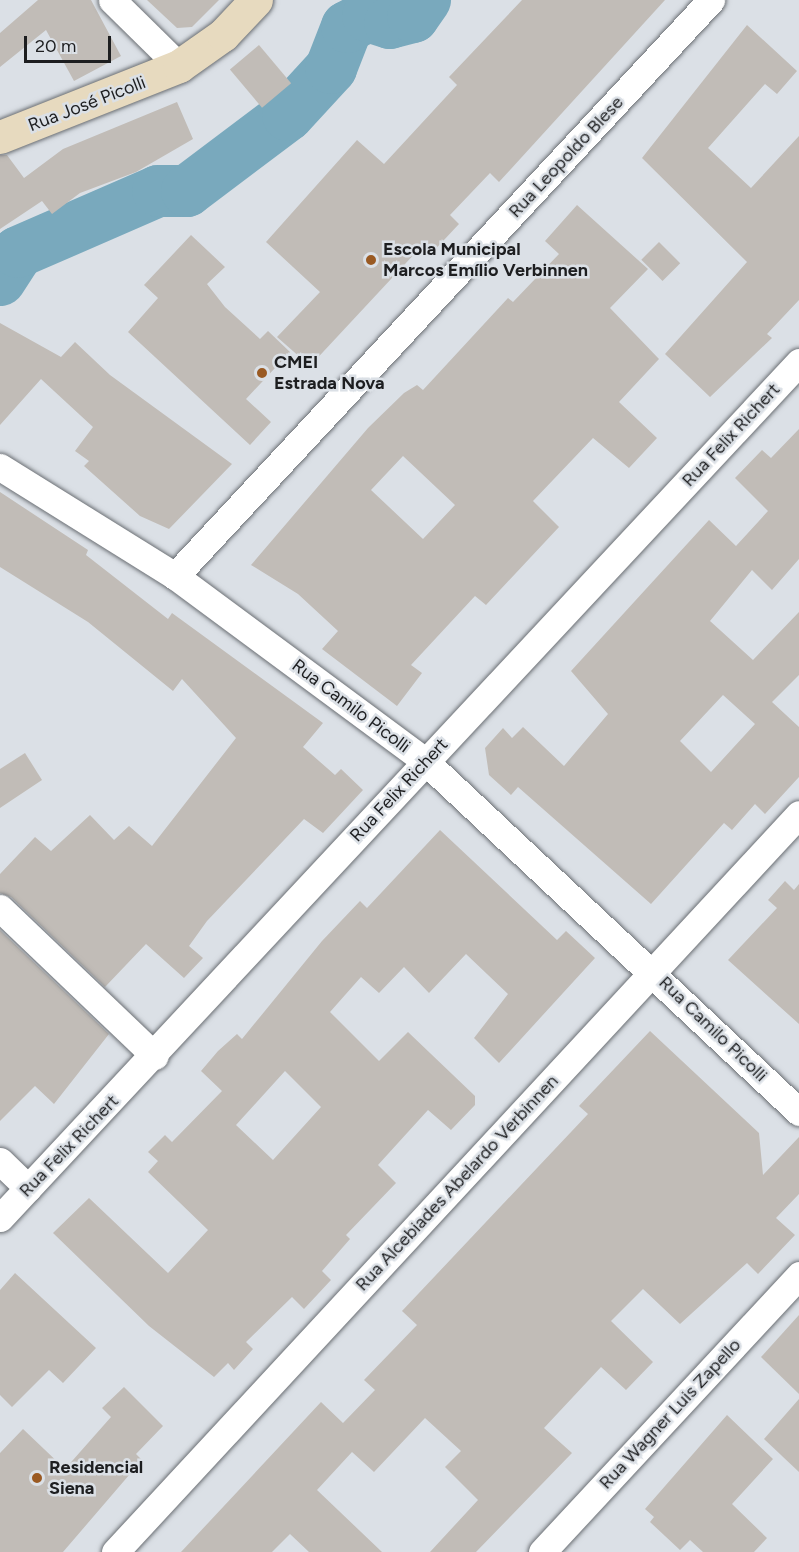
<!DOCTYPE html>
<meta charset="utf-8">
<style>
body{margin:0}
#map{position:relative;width:799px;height:1552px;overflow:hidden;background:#dbe0e6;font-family:Figtree,sans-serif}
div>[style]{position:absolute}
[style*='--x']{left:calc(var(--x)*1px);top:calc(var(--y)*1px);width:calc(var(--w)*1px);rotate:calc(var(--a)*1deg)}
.river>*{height:52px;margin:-26px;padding:0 26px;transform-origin:26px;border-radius:26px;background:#79a9bd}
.building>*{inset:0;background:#c1bcb7;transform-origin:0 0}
.roads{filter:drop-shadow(0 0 2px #6b6f74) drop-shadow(0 0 2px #6b6f74)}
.street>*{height:27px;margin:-13.5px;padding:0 13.5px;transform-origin:13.5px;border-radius:13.5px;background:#fff}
.secondary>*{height:33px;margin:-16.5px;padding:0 16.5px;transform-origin:16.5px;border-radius:16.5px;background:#e7dabf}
.dots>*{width:16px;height:16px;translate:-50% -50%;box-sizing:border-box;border:3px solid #dbe0e6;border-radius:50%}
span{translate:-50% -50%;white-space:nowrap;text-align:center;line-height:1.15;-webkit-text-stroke:5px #dbe0e6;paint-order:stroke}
.street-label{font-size:18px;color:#1d1e20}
.poi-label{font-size:18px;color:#1d1e20;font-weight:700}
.left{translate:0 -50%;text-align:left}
.scale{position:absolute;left:24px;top:36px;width:87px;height:27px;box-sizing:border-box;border:3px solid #1d1e20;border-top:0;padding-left:8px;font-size:18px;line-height:21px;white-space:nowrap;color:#1d1e20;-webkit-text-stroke:4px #dbe0e6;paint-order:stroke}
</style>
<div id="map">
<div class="river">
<i style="--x:0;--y:280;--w:33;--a:-57"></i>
<i style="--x:18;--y:252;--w:153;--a:-23.5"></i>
<i style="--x:158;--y:191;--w:29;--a:0"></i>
<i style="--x:187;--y:191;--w:126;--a:-37"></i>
<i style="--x:288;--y:115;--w:64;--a:-47.5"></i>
<i style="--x:331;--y:68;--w:44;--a:-68.7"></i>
<i style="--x:347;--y:27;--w:24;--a:-28"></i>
<i style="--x:368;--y:16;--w:23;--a:18"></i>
<i style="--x:390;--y:23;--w:24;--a:-15"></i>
<i style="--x:413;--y:17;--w:21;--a:-55"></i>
</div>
<div class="building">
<i style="clip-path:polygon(38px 0,91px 0,121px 56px,74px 81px,46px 30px,0 67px,0 33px)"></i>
<i style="clip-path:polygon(147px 0,219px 0,192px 27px,177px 28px)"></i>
<i style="clip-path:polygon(522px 0,665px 0,499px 182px,490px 173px,450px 215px,459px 224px,428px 257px,419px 249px,310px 366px,277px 337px,320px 292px,266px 242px,357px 140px,384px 164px,457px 85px,449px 77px)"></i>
<i style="clip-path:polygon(747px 25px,797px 71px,777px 94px,765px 84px,708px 148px,751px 188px,799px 136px,799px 300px,767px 334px,772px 338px,710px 397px,665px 354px,747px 262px,642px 158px)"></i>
<i style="left:259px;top:45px;width:50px;height:38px;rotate:50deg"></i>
<i style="clip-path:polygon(177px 102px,193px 139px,136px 172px,80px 193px,52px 214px,42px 201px,0 229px,0 155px,7px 155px,24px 178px,63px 149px)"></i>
<i style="clip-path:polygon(evenodd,577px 205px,648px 269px,610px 308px,659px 359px,619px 402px,657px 438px,629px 468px,593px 438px,533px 501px,559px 527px,486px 605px,475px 596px,411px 665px,422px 673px,397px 706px,322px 649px,338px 631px,298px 594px,251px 565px,368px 428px,404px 393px,417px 385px,423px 390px,508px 298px,513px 302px,559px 254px,545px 241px,577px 205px,403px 456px,455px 505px,423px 539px,371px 490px,403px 456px)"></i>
<i style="clip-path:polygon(191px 235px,225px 267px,207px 284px,225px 307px,260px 339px,268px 331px,290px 352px,246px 399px,271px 422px,250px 445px,128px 332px,158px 298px,144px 285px)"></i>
<i style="left:659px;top:242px;width:30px;height:25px;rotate:45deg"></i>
<i style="clip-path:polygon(0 323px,61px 357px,75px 342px,110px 375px,232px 464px,169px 529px,140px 516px,84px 466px,89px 461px,75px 451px,93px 427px,41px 379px,0 425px)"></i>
<i style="clip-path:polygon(evenodd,799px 429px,799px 559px,772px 590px,752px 570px,710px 621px,753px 660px,799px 612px,799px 675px,772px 702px,799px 727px,799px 777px,765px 814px,755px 804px,732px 830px,724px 823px,651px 904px,518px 787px,511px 795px,489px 775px,485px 748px,503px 728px,512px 738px,523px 727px,564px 766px,608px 714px,571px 671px,709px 520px,736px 546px,768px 511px,735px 478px,762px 450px,771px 458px,799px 429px,723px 695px,755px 724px,711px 772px,680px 741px,723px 695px)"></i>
<i style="clip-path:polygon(0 492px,88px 550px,86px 555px,168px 619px,172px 613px,323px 723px,303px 747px,335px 775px,341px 769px,363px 790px,323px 833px,304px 819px,207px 921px,189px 946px,203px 958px,184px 978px,146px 944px,105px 987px,11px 897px,0 893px,0 874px,35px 837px,51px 851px,90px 815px,114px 840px,129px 826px,152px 846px,236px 738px,182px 679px,173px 691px,88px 622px,0 567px)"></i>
<i style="clip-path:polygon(25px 753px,42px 780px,0 808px,0 769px)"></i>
<i style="clip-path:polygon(evenodd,440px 830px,557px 940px,566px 931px,595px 958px,499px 1063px,474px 1038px,508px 994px,466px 954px,429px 993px,404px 967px,379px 993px,361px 977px,330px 1012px,379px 1061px,408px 1032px,475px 1096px,475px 1105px,451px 1130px,428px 1110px,378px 1165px,396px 1183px,346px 1235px,350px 1239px,322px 1271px,331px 1280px,304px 1309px,292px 1297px,246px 1342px,253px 1349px,234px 1370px,228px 1363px,214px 1377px,149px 1326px,53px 1233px,89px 1198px,168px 1273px,208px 1230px,148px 1172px,158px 1161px,148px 1152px,165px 1135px,172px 1142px,222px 1091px,201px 1071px,218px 1051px,237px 1034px,242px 1039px,322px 941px,360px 901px,367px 908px,440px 830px,285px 1071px,321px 1107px,273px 1160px,236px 1125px,285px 1071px)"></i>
<i style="clip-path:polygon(785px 881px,794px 890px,799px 884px,799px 1024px,728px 960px,777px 908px,768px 900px)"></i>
<i style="clip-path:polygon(0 930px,109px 1034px,54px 1104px,35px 1086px,0 1121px)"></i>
<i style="clip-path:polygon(650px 1031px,759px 1133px,763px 1175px,799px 1137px,799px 1194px,776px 1218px,795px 1235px,758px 1274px,747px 1263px,680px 1324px,643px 1289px,611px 1321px,653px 1362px,626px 1390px,601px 1367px,544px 1428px,572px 1453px,476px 1552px,430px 1552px,478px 1500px,445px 1467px,461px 1451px,425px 1418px,374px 1472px,352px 1452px,317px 1490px,382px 1552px,309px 1552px,290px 1534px,272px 1552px,181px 1552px,321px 1402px,343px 1423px,375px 1390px,364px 1380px,417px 1325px,402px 1311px,588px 1114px,579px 1106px)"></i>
<i style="clip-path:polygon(15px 1273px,96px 1348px,63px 1383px,49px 1370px,12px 1407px,0 1395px,0 1290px)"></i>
<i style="clip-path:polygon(799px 1315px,799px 1394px,761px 1357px)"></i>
<i style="clip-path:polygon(124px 1387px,163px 1426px,136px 1454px,142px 1460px,63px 1552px,0 1552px,0 1453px,23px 1429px,65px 1469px,111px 1417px,102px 1408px)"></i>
<i style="clip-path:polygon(799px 1399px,799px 1472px,764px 1439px)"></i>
<i style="clip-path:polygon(727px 1415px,773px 1459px,732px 1504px,767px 1538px,754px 1552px,703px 1552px,690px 1540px,680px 1550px,650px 1522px,654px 1517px,645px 1509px)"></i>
</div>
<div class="roads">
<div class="street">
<i style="--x:112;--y:0;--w:94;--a:44.6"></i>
<i style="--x:0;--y:467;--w:206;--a:31.9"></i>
<i style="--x:175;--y:576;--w:311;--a:36.5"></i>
<i style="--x:425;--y:761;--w:513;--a:43.18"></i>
<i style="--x:175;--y:576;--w:787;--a:-47.06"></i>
<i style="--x:0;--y:908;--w:214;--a:43.7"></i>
<i style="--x:0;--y:1161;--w:39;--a:44"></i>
<i style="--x:0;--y:1218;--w:1171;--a:-46.97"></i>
<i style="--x:115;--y:1552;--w:1006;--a:-47.17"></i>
<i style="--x:542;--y:1552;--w:378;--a:-47.1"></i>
</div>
<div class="secondary">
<i style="--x:0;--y:137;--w:193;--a:-21.6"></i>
<i style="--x:179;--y:66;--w:54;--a:-35.2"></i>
<i style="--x:223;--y:35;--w:48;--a:-46.7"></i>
</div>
</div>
<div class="dots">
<i style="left:371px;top:260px;background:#9a5a23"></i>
<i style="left:262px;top:373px;background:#9a5a23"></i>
<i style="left:37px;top:1478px;background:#9a5a23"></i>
</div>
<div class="street-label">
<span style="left:87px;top:104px;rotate:-21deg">Rua José Picolli</span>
<span style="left:566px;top:157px;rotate:-47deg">Rua Leopoldo Blese</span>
<span style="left:731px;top:435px;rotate:-47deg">Rua Felix Richert</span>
<span style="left:351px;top:706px;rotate:37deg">Rua Camilo Picolli</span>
<span style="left:399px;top:790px;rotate:-47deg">Rua Felix Richert</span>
<span style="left:713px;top:1029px;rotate:44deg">Rua Camilo Picolli</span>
<span style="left:69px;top:1146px;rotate:-46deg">Rua Felix Richert</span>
<span style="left:457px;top:1183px;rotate:-47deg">Rua Alcebiades Abelardo Verbinnen</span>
<span style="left:670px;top:1414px;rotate:-47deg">Rua Wagner Luis Zapello</span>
</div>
<div class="poi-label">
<span class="left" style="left:383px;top:260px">Escola Municipal<br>Marcos Emílio Verbinnen</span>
<span class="left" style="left:274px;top:373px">CMEI<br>Estrada Nova</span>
<span class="left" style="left:49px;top:1478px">Residencial<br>Siena</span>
</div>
<div class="scale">20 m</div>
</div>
